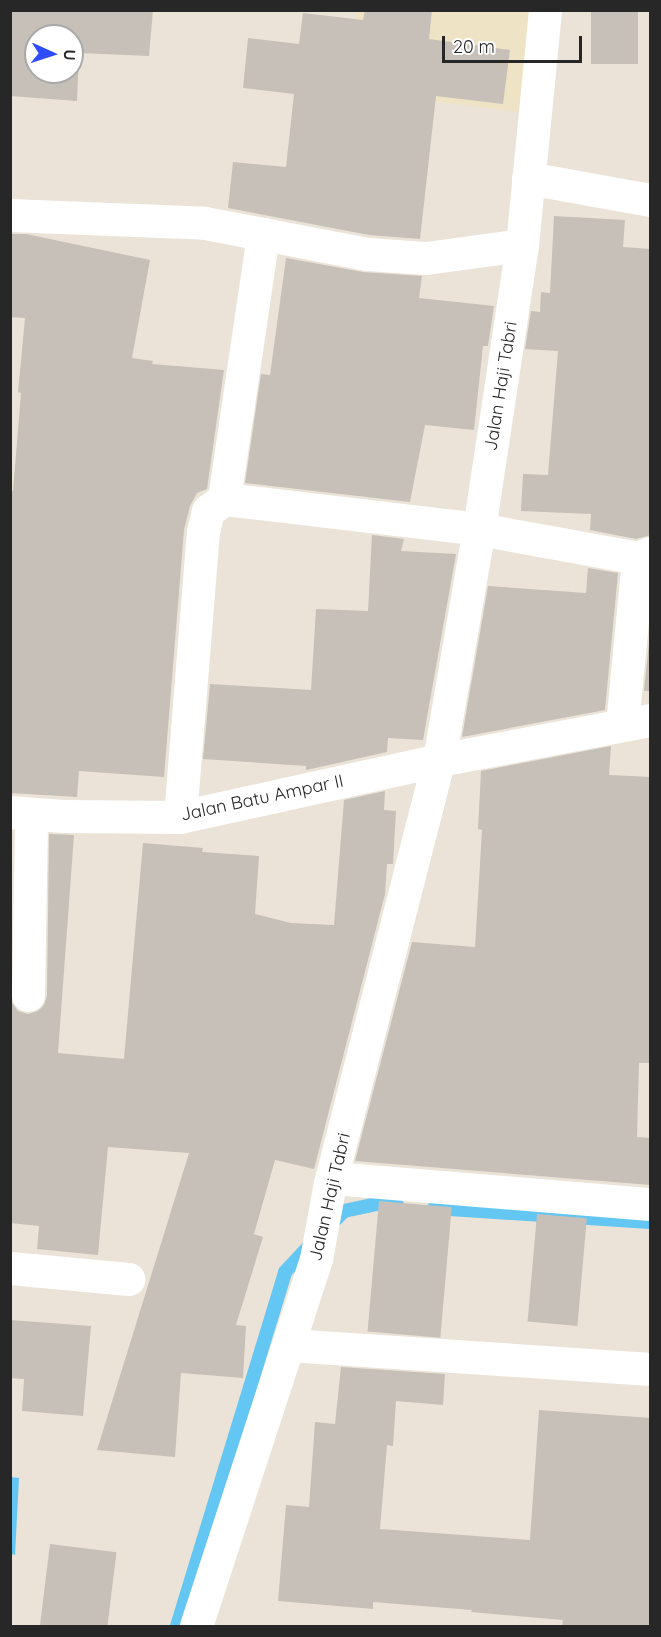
<!DOCTYPE html>
<style>
body{margin:0}
#map{position:relative;width:661px;height:1637px;overflow:hidden;background:#ebe3d7;font-family:Quicksand,sans-serif}
div>[style]{position:absolute}
[style*='--x']{left:calc(var(--x)*1px);top:calc(var(--y)*1px);width:calc(var(--w)*1px);rotate:calc(var(--a)*1deg)}
.education>*{inset:0;background:#eee3c5}
.water>*{inset:0;background:#64c6f3}
.stream>*{height:14px;margin:-7px;padding:0 7px;transform-origin:7px;border-radius:7px;background:#64c6f3}
.building>*{inset:0;background:#c6c0b8;transform-origin:0 0}
.minor>*{height:33px;margin:-16.5px;padding:0 16.5px;transform-origin:16.5px;border-radius:16.5px;background:#fff}
span{translate:-50% -50%;white-space:nowrap;text-align:center;line-height:1.15;-webkit-text-stroke:5px #fff;paint-order:stroke}
.street-label{font-size:18px;color:#272727}
.frame{position:absolute;inset:0;border:12px solid #272727;pointer-events:none}
.north{position:absolute;left:24px;top:24px;width:60px;height:60px;box-sizing:border-box;background:#fff;border:2px solid #a9a9a9;border-radius:50%;rotate:93deg;font-size:16px;font-weight:700;line-height:24px;text-align:center;color:#272727}
.north::after{content:'';display:block;margin:auto;width:21px;height:27px;background:#304cff;clip-path:polygon(50% 0,100% 100%,50% 72%,0 100%)}
.scale{position:absolute;left:442px;top:36px;width:140px;height:27px;box-sizing:border-box;border:3px solid #272727;border-top:0;padding-left:8px;font-size:18px;line-height:21px;white-space:nowrap;color:#272727;-webkit-text-stroke:4px #fff;paint-order:stroke}
</style>
<div id="map">
<div class="education">
<i style="clip-path:polygon(357px 11px,558px 11px,545px 115px,347px 91px)"></i>
</div>
<div class="water">
<i style="clip-path:polygon(11px 1477px,19px 1478px,15px 1555px,11px 1554px)"></i>
</div>
<div class="stream">
<i style="--x:434;--y:1208;--w:216;--a:3.7"></i>
<i style="--x:328;--y:1227;--w:23;--a:-45"></i>
<i style="--x:344;--y:1211;--w:34;--a:-12"></i>
<i style="--x:377;--y:1204;--w:20;--a:3"></i>
<i style="--x:177;--y:1626;--w:370;--a:-73"></i>
<i style="--x:285;--y:1272;--w:40;--a:-47"></i>
</div>
<div class="building">
<i style="clip-path:polygon(evenodd,10px 10px,153px 10px,149px 56px,79px 53px,77px 101px,10px 96px,10px 10px,36px 36px,72px 36px,72px 72px,36px 72px,36px 36px)"></i>
<i style="clip-path:polygon(365px 10px,432px 10px,429px 39px,510px 50px,503px 104px,436px 96px,420px 239px,369px 235px,228px 208px,233px 162px,286px 167px,294px 94px,243px 88px,248px 38px,299px 44px,303px 13px,363px 20px)"></i>
<i style="left:591px;top:10px;width:47px;height:54px"></i>
<i style="clip-path:polygon(554px 216px,625px 220px,623px 247px,651px 249px,651px 535px,636px 539px,590px 530px,591px 514px,521px 511px,523px 474px,548px 475px,558px 351px,525px 349px,531px 311px,540px 312px,541px 292px,550px 293px)"></i>
<i style="clip-path:polygon(10px 234px,26px 234px,150px 260px,132px 358px,153px 361px,152px 364px,224px 370px,207px 489px,197px 493px,190px 506px,184px 530px,164px 777px,79px 771px,77px 797px,10px 793px,10px 491px,13px 491px,21px 393px,18px 392px,25px 318px,10px 317px)"></i>
<i style="clip-path:polygon(286px 258px,363px 272px,422px 276px,419px 298px,494px 306px,488px 346px,483px 346px,474px 430px,425px 425px,410px 502px,245px 483px,261px 374px,270px 375px)"></i>
<i style="clip-path:polygon(372px 535px,404px 539px,401px 551px,456px 554px,423px 740px,388px 738px,387px 752px,306px 770px,306px 766px,203px 759px,210px 684px,311px 690px,316px 609px,368px 611px)"></i>
<i style="clip-path:polygon(588px 568px,618px 573px,605px 710px,462px 737px,488px 586px,586px 593px)"></i>
<i style="clip-path:polygon(651px 624px,651px 691px,644px 691px)"></i>
<i style="clip-path:polygon(611px 746px,609px 775px,651px 777px,651px 1063px,639px 1063px,637px 1137px,651px 1138px,651px 1185px,355px 1161px,412px 942px,475px 947px,482px 830px,478px 829px,481px 771px)"></i>
<i style="clip-path:polygon(385px 791px,384px 810px,396px 811px,393px 864px,387px 864px,385px 894px,314px 1169px,275px 1160px,254px 1234px,263px 1237px,236px 1325px,246px 1326px,243px 1378px,181px 1373px,175px 1457px,97px 1450px,189px 1153px,108px 1147px,98px 1255px,37px 1249px,39px 1226px,10px 1223px,10px 1000px,18px 1011px,28px 1014px,38px 1011px,44px 1005px,47px 996px,49px 834px,74px 835px,58px 1053px,124px 1059px,143px 843px,203px 848px,202px 852px,259px 856px,255px 914px,291px 923px,334px 925px,344px 800px)"></i>
<i style="left:379px;top:1201px;width:73px;height:131px;rotate:5deg"></i>
<i style="left:537px;top:1214px;width:50px;height:108px;rotate:5deg"></i>
<i style="clip-path:polygon(10px 1320px,91px 1326px,83px 1416px,22px 1411px,24px 1379px,10px 1378px)"></i>
<i style="clip-path:polygon(341px 1367px,445px 1374px,443px 1405px,396px 1401px,393px 1446px,387px 1445px,380px 1529px,530px 1540px,539px 1410px,651px 1418px,651px 1626px,562px 1626px,563px 1620px,471px 1612px,472px 1610px,373px 1602px,373px 1609px,278px 1601px,286px 1505px,309px 1507px,315px 1422px,335px 1424px)"></i>
<i style="left:50px;top:1544px;width:67px;height:82px;rotate:7deg"></i>
</div>
<div class="minor">
<i style="--x:528;--y:178;--w:124;--a:10.2"></i>
<i style="--x:10;--y:215;--w:195;--a:2.3"></i>
<i style="--x:205;--y:223;--w:165;--a:10.8"></i>
<i style="--x:367;--y:254;--w:59;--a:3.9"></i>
<i style="--x:426;--y:258;--w:97;--a:-7.7"></i>
<i style="--x:224;--y:499;--w:268;--a:-81.6"></i>
<i style="--x:622;--y:725;--w:168;--a:-84.5"></i>
<i style="--x:10;--y:812;--w:54;--a:4.2"></i>
<i style="--x:64;--y:816;--w:116;--a:0.5"></i>
<i style="--x:180;--y:817;--w:265;--a:-12.4"></i>
<i style="--x:439;--y:760;--w:215;--a:-10.7"></i>
<i style="--x:180;--y:817;--w:286;--a:-85.4"></i>
<i style="--x:203;--y:532;--w:22;--a:-77"></i>
<i style="--x:208;--y:511;--w:20;--a:-37"></i>
<i style="--x:224;--y:499;--w:257;--a:6.7"></i>
<i style="--x:479;--y:529;--w:162;--a:10.3"></i>
<i style="--x:638;--y:558;--w:13;--a:-23"></i>
<i style="--x:28;--y:995;--w:180;--a:-89"></i>
<i style="--x:332;--y:1178;--w:319;--a:4.7"></i>
<i style="--x:10;--y:1268;--w:119;--a:5.3"></i>
<i style="--x:289;--y:1345;--w:362;--a:3.8"></i>
<i style="--x:196;--y:1626;--w:386;--a:-71.9"></i>
<i style="--x:316;--y:1259;--w:77;--a:-79.6"></i>
<i style="--x:330;--y:1183;--w:437;--a:-75.6"></i>
<i style="--x:439;--y:760;--w:234;--a:-80.2"></i>
<i style="--x:479;--y:529;--w:287;--a:-81.4"></i>
<i style="--x:522;--y:245;--w:236;--a:-84.4"></i>
</div>
<div class="street-label">
<span style="left:501px;top:386px;rotate:-81deg">Jalan Haji Tabri</span>
<span style="left:262px;top:798px;rotate:-12deg">Jalan Batu Ampar II</span>
<span style="left:330px;top:1197px;rotate:-77deg">Jalan Haji Tabri</span>
</div>
<div class="frame"></div>
<div class="north">U</div>
<div class="scale">20 m</div>
</div>
